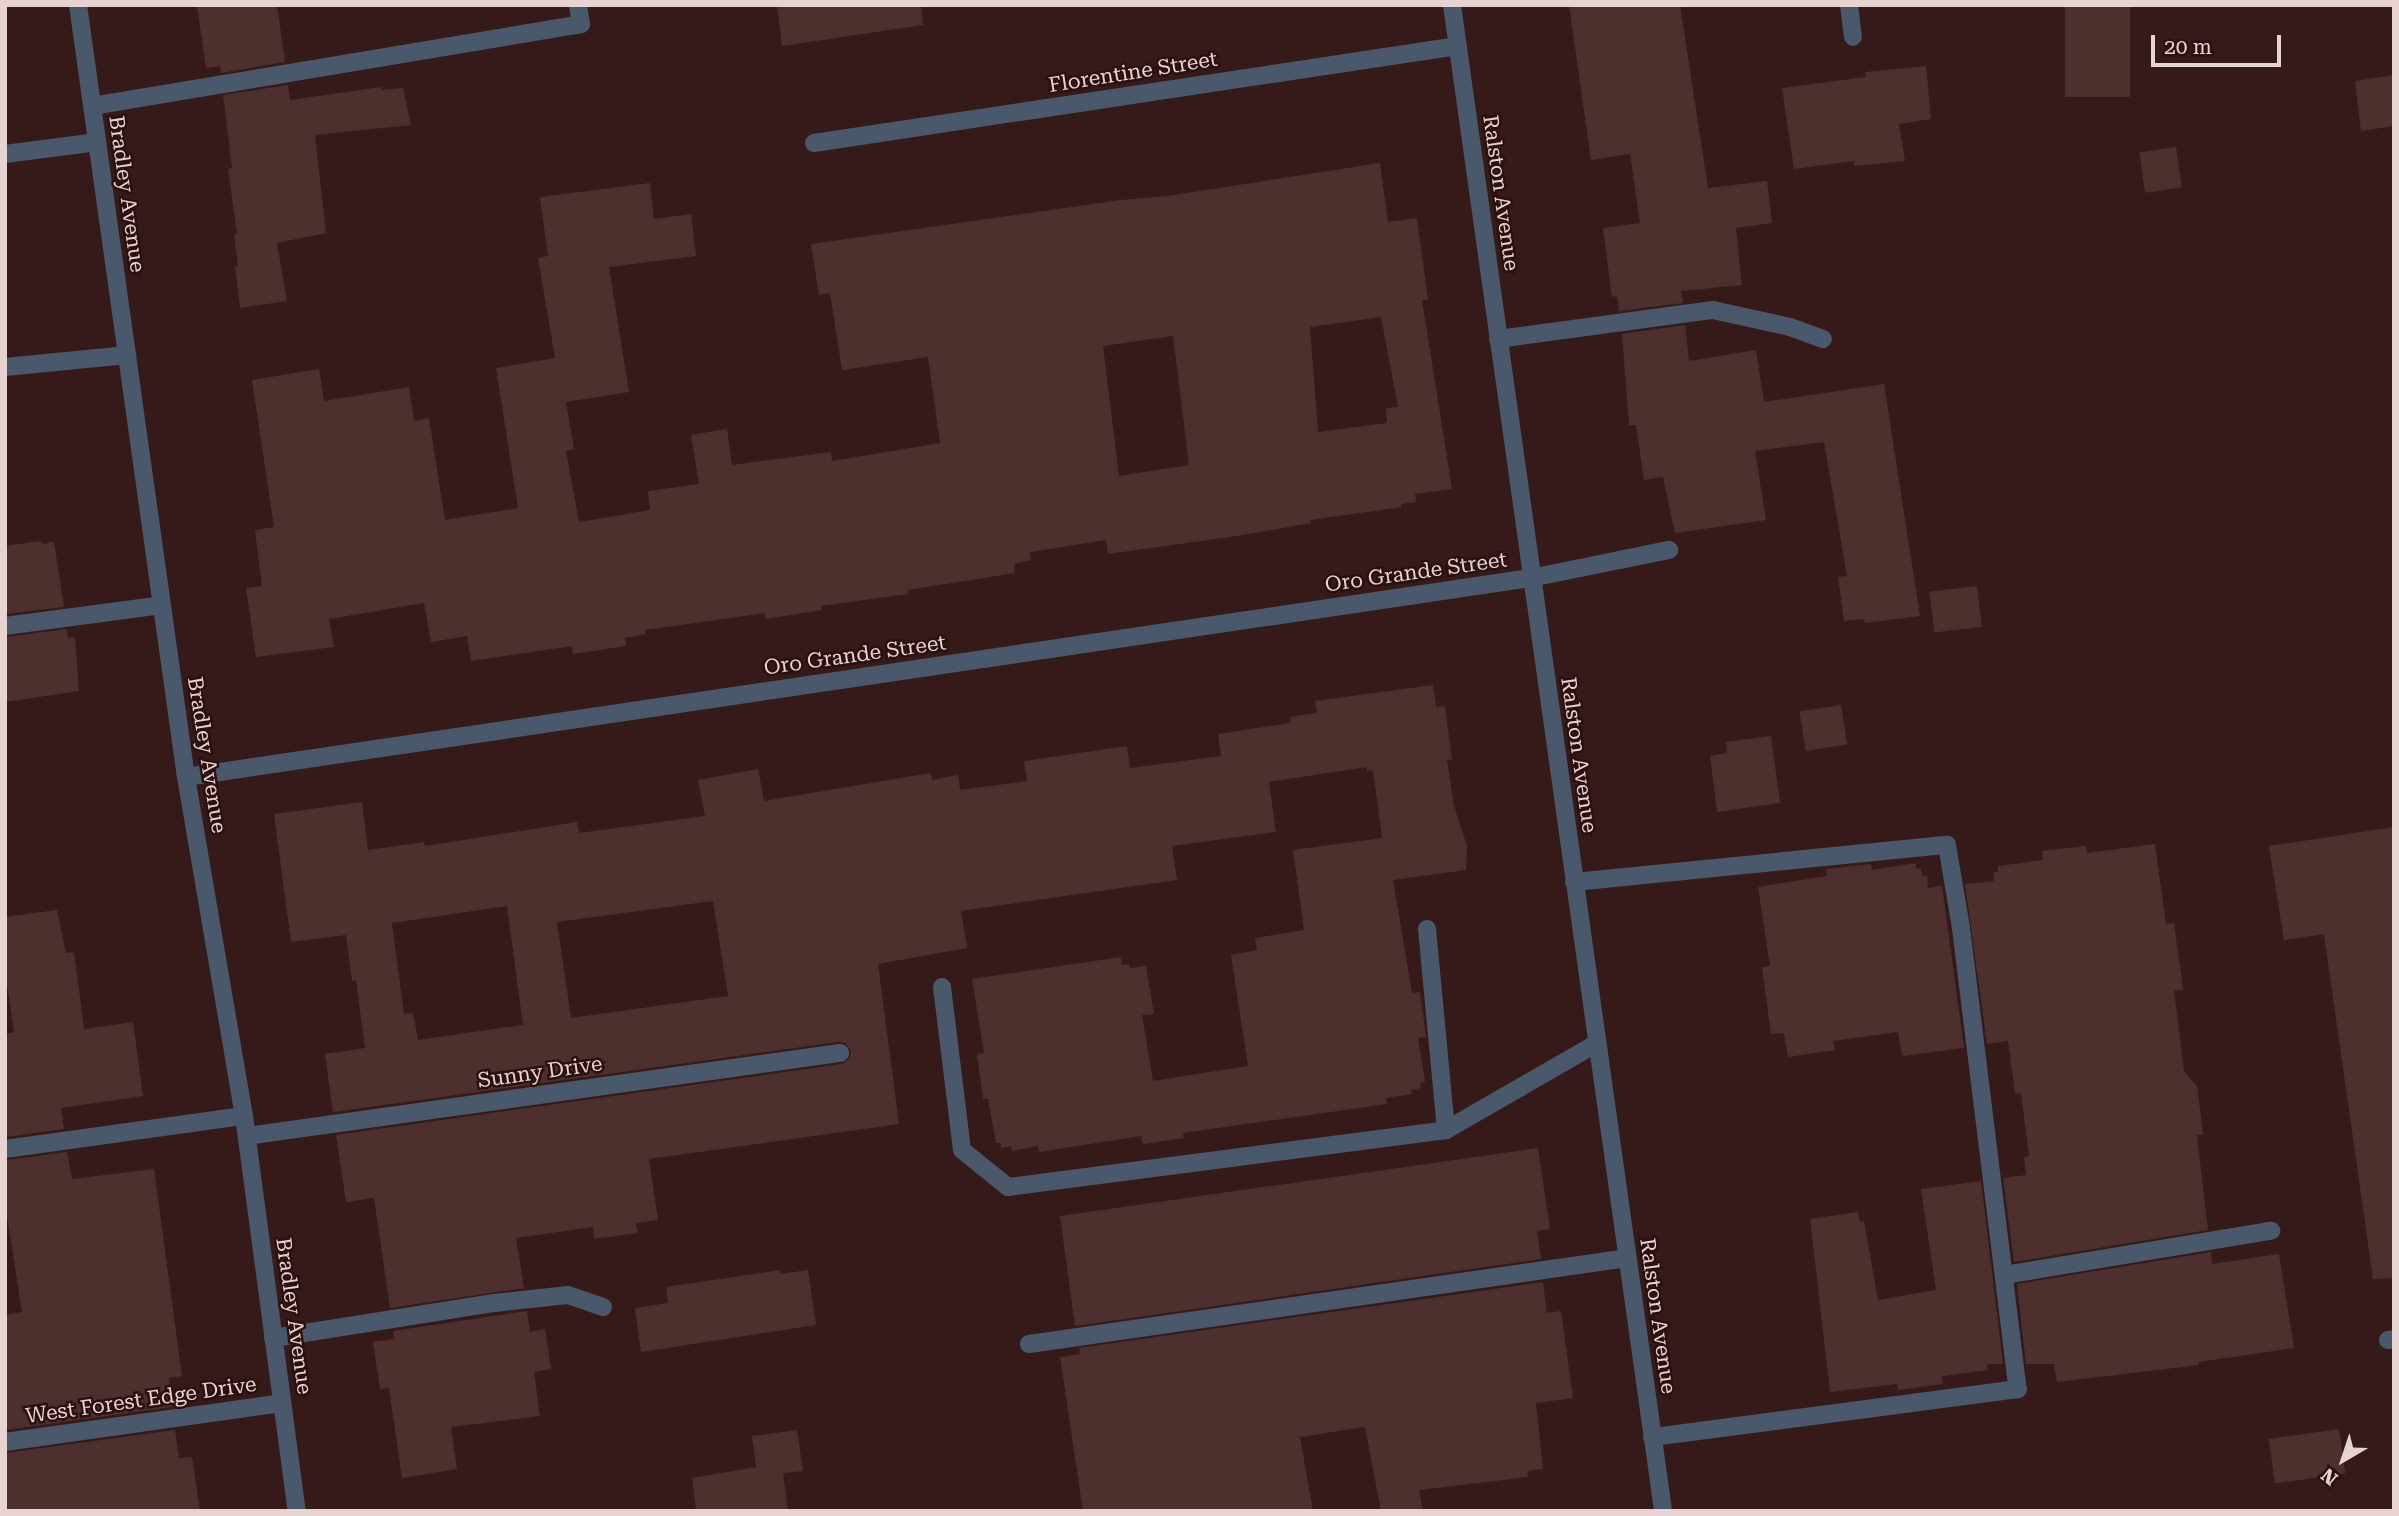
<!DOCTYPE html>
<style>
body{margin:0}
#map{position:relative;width:2399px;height:1516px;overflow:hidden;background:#361a19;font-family:"Roboto Serif",serif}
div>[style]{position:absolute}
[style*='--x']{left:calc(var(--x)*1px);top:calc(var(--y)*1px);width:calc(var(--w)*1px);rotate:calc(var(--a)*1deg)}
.building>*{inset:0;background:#4d2f2e;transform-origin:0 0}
.minor>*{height:18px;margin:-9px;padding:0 9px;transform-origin:9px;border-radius:9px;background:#4a586c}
span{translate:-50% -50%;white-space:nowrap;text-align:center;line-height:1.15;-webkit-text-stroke:5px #2c1010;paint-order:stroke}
.street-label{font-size:21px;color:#e7d3d2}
.frame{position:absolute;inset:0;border:7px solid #e7d3d2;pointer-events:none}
.north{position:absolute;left:2308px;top:1425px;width:70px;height:70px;-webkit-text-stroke:5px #2c1010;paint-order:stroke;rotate:219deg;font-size:19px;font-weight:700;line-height:28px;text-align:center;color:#e7d3d2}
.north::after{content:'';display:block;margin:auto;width:24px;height:32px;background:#e7d3d2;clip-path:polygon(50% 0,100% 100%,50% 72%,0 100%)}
.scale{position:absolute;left:2151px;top:35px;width:130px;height:32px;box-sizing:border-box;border:4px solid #e7d3d2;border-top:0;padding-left:9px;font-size:21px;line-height:24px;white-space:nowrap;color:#e7d3d2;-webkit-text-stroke:5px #2c1010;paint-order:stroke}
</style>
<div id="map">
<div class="building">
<i style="clip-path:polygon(197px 5px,277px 5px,285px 62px,221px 73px,220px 66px,206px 68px)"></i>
<i style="clip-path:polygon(777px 5px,921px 5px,923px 25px,782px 46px)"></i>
<i style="clip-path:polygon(1569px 5px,1680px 5px,1708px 188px,1767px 181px,1772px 223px,1736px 228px,1742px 285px,1681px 291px,1683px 303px,1619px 311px,1617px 296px,1612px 297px,1603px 228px,1640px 223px,1630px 154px,1591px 160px)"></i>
<i style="left:2065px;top:5px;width:65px;height:92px"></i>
<i style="clip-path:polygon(1926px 66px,1931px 119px,1899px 124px,1905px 161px,1854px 166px,1854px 161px,1794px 169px,1782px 88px,1866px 77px,1865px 72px)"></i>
<i style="clip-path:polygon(2394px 75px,2394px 126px,2361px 131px,2355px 81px)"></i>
<i style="clip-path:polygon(288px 85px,290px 100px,381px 87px,381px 90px,403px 88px,411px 125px,315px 135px,326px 233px,277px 243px,287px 301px,240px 308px,235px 266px,238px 266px,234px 234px,237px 234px,228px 169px,232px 168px,223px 95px)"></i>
<i style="left:2176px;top:147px;width:41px;height:37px;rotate:82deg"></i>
<i style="clip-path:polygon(evenodd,1380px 163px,1388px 222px,1417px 218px,1428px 300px,1422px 300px,1452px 489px,1415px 494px,1416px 502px,1401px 504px,1402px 507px,1310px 520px,1311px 523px,1237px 536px,1108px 554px,1106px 540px,1030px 552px,1031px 560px,1014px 564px,1015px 573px,908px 590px,908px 594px,821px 606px,822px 610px,766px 619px,765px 613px,645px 630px,646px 634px,625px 638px,626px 646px,573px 654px,572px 646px,471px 661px,467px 636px,431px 642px,424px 603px,329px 619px,334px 647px,256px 657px,246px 588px,262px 586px,255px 530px,274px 527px,252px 380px,319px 369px,324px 401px,409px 387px,414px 421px,429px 418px,445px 520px,518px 508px,496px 368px,555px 358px,538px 258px,548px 256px,540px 197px,650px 183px,654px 219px,691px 214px,696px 256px,609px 267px,629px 392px,566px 402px,574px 449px,566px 451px,579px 522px,650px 510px,648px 491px,699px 484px,691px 435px,727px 429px,732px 465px,831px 452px,832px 461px,940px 443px,928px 357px,842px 370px,830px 293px,819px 295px,811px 244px,1121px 200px,1168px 196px,1380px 163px,1381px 317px,1398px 407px,1386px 408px,1387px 423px,1318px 432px,1310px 327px,1381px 317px,1380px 163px,1173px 336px,1189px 465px,1119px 476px,1103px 346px,1173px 336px)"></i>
<i style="clip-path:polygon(1685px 325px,1689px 361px,1756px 350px,1764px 402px,1884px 384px,1920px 616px,1865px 623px,1864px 619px,1844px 621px,1838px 577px,1847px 576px,1824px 442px,1755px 451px,1766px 520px,1675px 533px,1663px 477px,1644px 480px,1636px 425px,1629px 425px,1622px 334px)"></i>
<i style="clip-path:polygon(41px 541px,42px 544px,54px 542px,64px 607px,5px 614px,5px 546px)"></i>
<i style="left:1977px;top:586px;width:41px;height:48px;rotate:83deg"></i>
<i style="clip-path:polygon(67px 629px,68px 638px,75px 637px,79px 691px,5px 702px,5px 637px)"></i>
<i style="clip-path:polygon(evenodd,1433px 685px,1436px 707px,1445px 706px,1452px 760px,1447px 760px,1454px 806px,1467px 846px,1466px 870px,1393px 880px,1412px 993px,1420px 992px,1426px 1037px,1418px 1038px,1425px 1082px,1420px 1083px,1421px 1088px,1411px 1090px,1412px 1094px,1386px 1098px,1387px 1104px,1183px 1133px,1184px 1138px,1143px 1144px,1141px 1136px,1039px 1152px,1038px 1146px,1012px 1151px,1011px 1146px,1001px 1148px,1001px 1143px,996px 1143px,988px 1099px,983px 1099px,977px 1054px,984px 1053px,972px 979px,1121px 957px,1122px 965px,1129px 964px,1130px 968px,1146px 966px,1154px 1014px,1142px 1015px,1153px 1081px,1248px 1066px,1231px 955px,1257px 950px,1255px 938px,1304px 930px,1293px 850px,1382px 838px,1373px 770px,1367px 771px,1367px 767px,1269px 782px,1276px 832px,1172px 846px,1177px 880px,961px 911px,967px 948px,878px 964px,899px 1124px,649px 1159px,658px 1220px,636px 1223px,638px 1233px,594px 1239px,593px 1227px,516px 1238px,524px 1288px,390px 1308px,374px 1198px,346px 1202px,336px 1135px,842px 1064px,850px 1058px,851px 1051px,845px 1043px,838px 1042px,333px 1112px,325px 1054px,365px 1048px,356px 980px,352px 981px,346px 935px,291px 942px,274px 814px,362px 802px,368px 850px,424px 842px,425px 846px,577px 822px,579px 833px,705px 816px,698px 780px,758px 769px,764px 801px,931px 773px,932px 780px,958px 775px,960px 790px,1027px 781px,1024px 761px,1127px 746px,1130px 768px,1221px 756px,1218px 734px,1291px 723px,1290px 717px,1317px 713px,1315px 701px,1433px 685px,713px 901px,728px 996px,571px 1018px,557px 922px,713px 901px,1433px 685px,507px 906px,523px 1025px,418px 1040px,413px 1013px,404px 1014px,392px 923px,507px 906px)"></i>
<i style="left:1841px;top:705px;width:40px;height:42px;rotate:81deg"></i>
<i style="clip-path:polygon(1771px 736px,1780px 803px,1717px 812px,1710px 756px,1727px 753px,1726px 742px)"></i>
<i style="clip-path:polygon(2394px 827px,2394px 1278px,2373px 1279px,2324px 934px,2284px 940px,2269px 846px)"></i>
<i style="clip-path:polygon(2155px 844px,2166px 924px,2174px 923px,2181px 974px,2183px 990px,2174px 991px,2184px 1071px,2197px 1086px,2203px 1135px,2197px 1135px,2208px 1230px,2014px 1262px,2003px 1178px,2026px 1175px,2024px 1157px,2029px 1156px,2021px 1093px,2015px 1094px,2008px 1041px,1987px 1044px,1965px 884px,1994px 881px,1993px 872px,1998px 872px,1998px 866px,2043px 860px,2042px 851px,2086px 846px,2087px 853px)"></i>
<i style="clip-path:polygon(1916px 863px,1916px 869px,1921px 868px,1922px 876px,1927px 876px,1928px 888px,1942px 886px,1964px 1048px,1902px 1056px,1898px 1032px,1833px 1041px,1835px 1050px,1788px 1057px,1784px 1033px,1771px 1034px,1762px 967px,1770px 966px,1758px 887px,1827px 876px,1826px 869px,1871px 864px,1872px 870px)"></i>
<i style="clip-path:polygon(57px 910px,66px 953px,74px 952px,84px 1029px,133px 1022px,143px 1096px,61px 1108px,64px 1129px,5px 1137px,5px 1034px,14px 1032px,5px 970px,5px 917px)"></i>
<i style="clip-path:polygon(1538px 1148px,1550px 1229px,1537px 1231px,1541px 1259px,1075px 1326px,1060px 1216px)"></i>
<i style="clip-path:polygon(67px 1152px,72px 1179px,154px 1169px,182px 1376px,169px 1378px,172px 1407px,5px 1430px,5px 1315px,22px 1312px,5px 1203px,5px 1160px)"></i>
<i style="clip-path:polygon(1981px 1181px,2003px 1364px,1987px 1364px,1988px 1370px,1942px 1376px,1943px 1384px,1898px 1390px,1897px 1384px,1830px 1392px,1810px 1219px,1858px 1212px,1860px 1222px,1864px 1221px,1878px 1300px,1936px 1290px,1921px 1189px)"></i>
<i style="clip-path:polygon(2211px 1252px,2212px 1264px,2279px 1254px,2294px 1348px,2198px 1362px,2199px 1365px,2057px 1382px,2054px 1364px,2026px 1364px,2017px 1284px)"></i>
<i style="clip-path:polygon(780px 1270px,781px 1274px,808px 1270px,816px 1325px,641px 1352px,635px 1308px,668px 1303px,666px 1287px)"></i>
<i style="clip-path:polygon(1543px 1282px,1547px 1313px,1561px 1311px,1573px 1398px,1536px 1403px,1543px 1469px,1527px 1471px,1528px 1477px,1419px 1490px,1423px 1511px,1381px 1511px,1365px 1427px,1300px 1437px,1313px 1511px,1083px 1511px,1060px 1357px,1080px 1354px,1079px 1348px)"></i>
<i style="clip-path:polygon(527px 1311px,530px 1332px,545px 1329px,551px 1369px,534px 1372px,540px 1416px,451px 1427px,457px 1469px,402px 1478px,389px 1388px,380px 1389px,373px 1342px,394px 1339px,393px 1331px)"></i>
<i style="left:2339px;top:1429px;width:45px;height:71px;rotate:82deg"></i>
<i style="clip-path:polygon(175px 1430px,179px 1458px,192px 1457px,200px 1511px,5px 1511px,5px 1453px)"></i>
<i style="clip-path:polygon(797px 1430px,803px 1471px,783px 1473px,788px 1511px,696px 1511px,692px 1478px,756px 1467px,752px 1436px)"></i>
</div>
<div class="minor">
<i style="--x:78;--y:5;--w:780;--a:82.04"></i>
<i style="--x:186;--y:777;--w:344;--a:80.3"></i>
<i style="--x:244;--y:1116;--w:399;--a:82.4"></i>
<i style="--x:1452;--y:5;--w:1521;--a:82.02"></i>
<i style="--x:1849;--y:5;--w:32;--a:83"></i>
<i style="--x:92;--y:106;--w:496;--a:-9.5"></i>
<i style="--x:581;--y:24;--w:19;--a:-99"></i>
<i style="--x:814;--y:143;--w:651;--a:-8.57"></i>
<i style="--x:5;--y:154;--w:93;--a:-7.4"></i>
<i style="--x:1498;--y:339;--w:217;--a:-7.7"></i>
<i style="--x:1713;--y:310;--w:79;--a:12.4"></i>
<i style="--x:1790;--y:327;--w:35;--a:20"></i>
<i style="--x:5;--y:367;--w:123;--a:-5.6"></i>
<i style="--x:5;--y:626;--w:158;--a:-7.6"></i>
<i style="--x:186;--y:777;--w:1360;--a:-8.42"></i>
<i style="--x:1531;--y:578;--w:141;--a:-11.5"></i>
<i style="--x:1574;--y:882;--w:375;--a:-5.7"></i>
<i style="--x:1947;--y:845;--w:84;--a:80.4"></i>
<i style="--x:1961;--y:928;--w:465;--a:83"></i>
<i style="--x:2018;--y:1389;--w:369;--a:172.5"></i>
<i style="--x:1427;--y:929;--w:202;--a:84.6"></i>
<i style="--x:942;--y:987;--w:164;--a:83"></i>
<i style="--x:962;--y:1150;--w:59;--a:38.8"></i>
<i style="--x:1008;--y:1187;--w:442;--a:-7.4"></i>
<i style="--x:1446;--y:1130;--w:174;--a:-29.9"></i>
<i style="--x:247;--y:1136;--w:599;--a:-7.97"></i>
<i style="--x:5;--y:1149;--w:241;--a:-7.9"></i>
<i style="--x:2004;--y:1275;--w:271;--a:-9.4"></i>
<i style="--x:273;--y:1338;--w:224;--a:-9"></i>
<i style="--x:494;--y:1303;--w:74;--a:-6.2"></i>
<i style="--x:568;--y:1295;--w:37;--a:19"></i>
<i style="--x:2388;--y:1340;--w:6;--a:-9"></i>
<i style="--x:1029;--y:1344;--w:604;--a:-8.18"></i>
<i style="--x:5;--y:1442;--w:280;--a:-8"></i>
</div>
<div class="street-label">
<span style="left:1133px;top:72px;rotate:-9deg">Florentine Street</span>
<span style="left:1501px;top:193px;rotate:82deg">Ralston Avenue</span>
<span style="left:127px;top:194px;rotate:82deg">Bradley Avenue</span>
<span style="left:1416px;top:572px;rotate:-8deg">Oro Grande Street</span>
<span style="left:855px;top:655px;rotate:-8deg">Oro Grande Street</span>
<span style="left:207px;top:755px;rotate:81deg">Bradley Avenue</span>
<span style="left:1579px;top:755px;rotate:82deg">Ralston Avenue</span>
<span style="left:540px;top:1072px;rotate:-8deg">Sunny Drive</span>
<span style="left:294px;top:1316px;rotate:82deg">Bradley Avenue</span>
<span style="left:1658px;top:1316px;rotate:82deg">Ralston Avenue</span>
<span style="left:141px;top:1400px;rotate:-8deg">West Forest Edge Drive</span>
</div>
<div class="frame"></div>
<div class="north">N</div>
<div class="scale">20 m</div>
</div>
